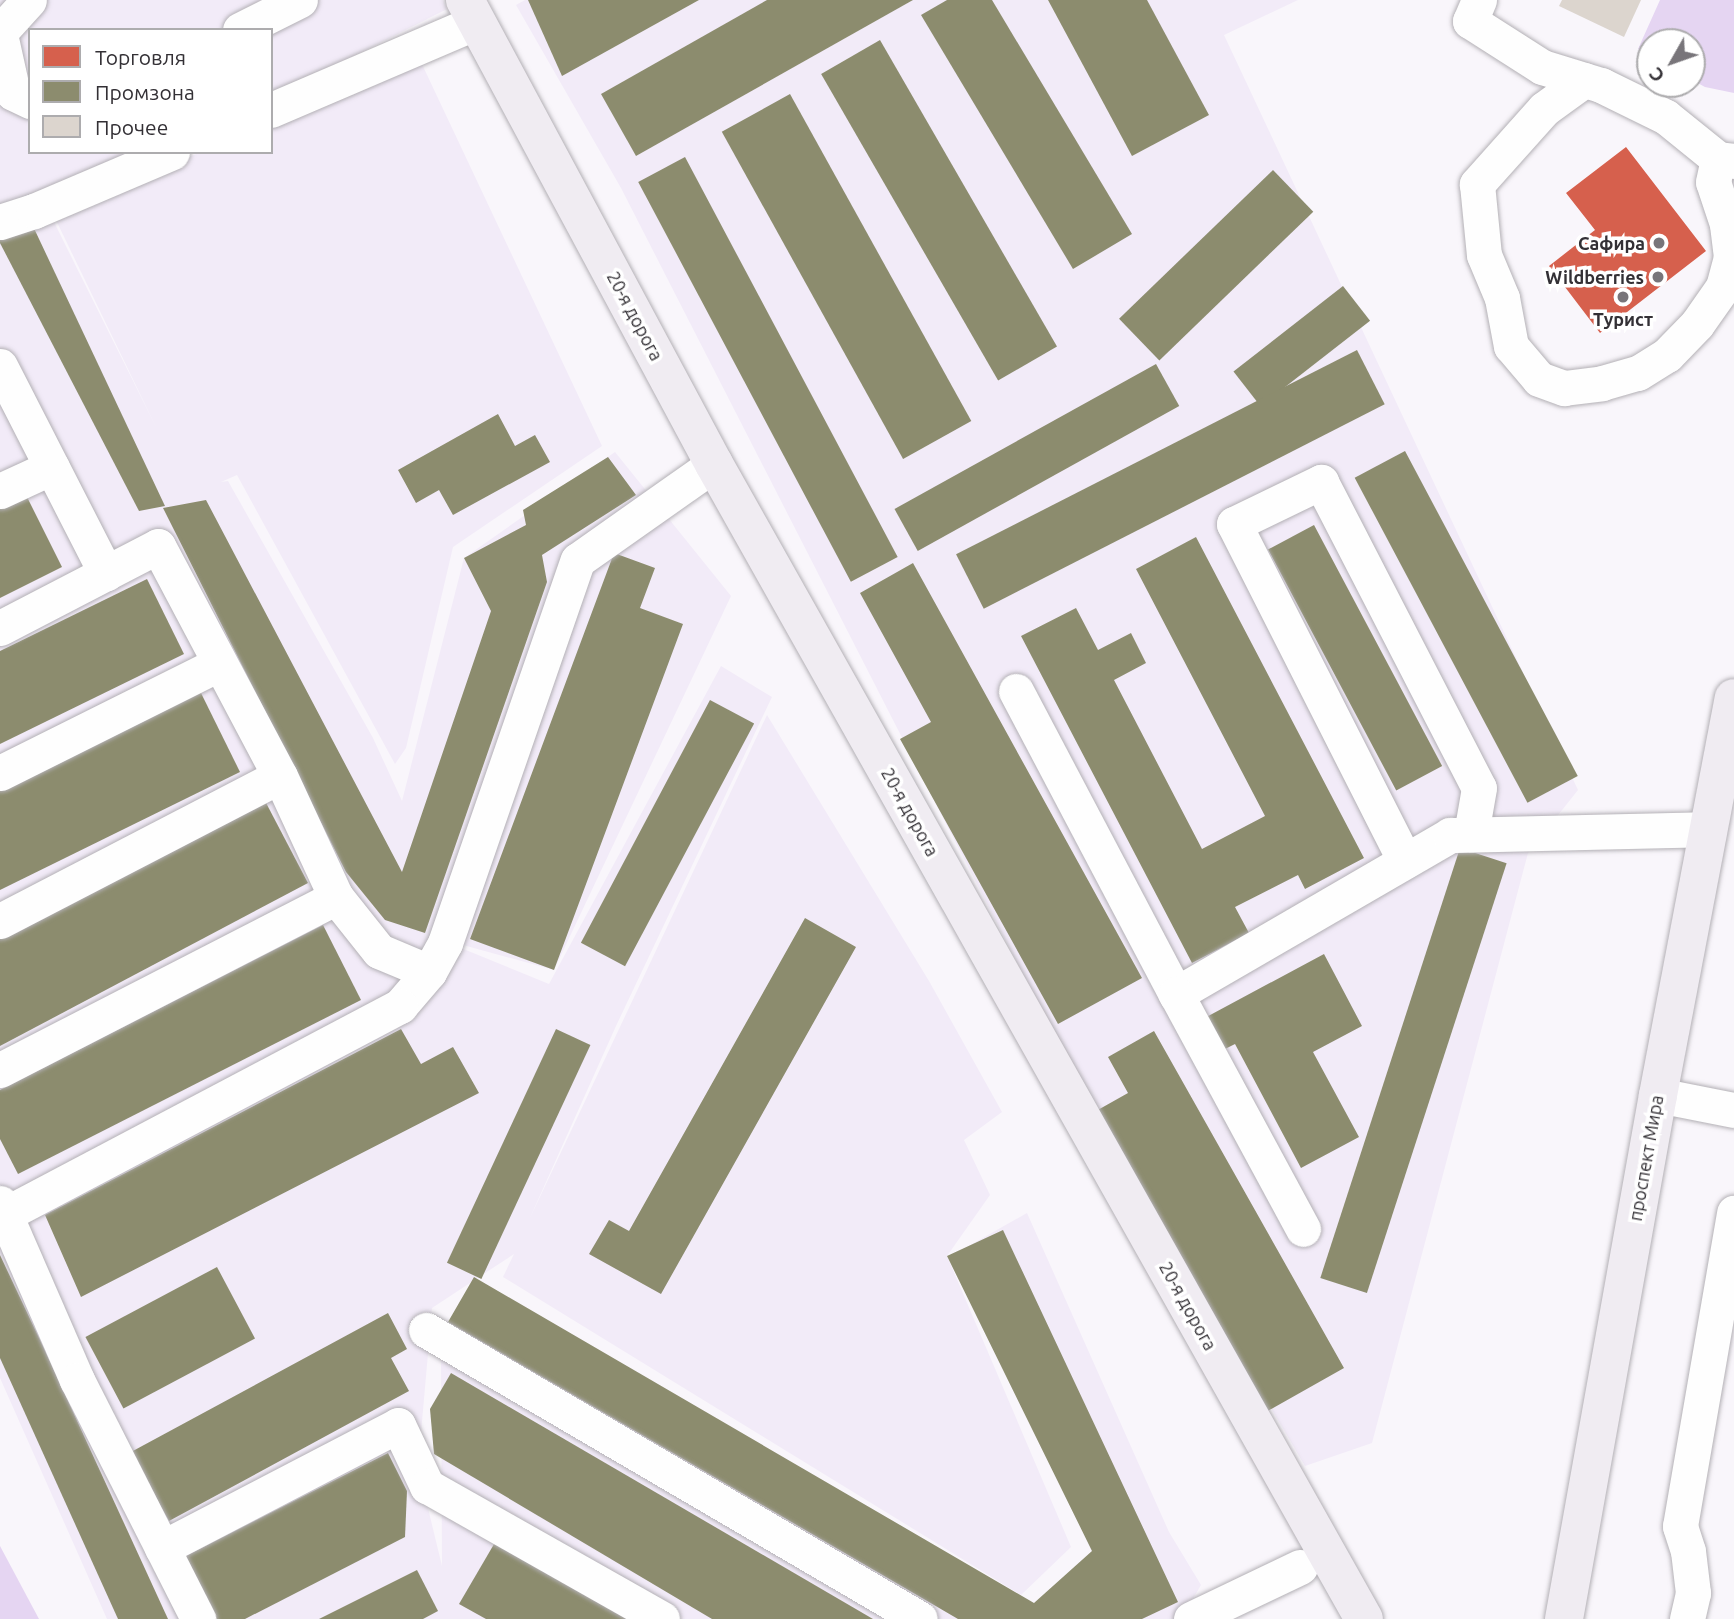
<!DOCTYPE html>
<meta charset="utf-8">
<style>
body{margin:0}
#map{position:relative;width:1734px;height:1619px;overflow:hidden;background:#f9f6fb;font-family:Ubuntu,sans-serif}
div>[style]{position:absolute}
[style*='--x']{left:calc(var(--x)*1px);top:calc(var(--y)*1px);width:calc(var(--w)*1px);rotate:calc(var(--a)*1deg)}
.built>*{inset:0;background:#f2ebf8}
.forest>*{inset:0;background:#e5d5f2}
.shops>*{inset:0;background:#d6604d}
.industry>*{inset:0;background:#8c8c6e;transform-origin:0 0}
.building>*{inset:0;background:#dcd5ce}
.roads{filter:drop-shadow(0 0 2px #b3b0b5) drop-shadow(0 0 2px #b3b0b5)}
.minor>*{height:35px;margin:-17.5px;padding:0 17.5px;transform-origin:17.5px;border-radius:17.5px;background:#fefefe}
.major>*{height:38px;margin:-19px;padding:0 19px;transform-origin:19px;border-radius:19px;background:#f0ecf2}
.dots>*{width:19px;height:19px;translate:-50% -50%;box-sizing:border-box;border:4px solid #fff;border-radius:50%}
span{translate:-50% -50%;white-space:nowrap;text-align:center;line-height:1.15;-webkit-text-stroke:7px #fff;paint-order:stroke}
.poi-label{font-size:18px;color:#333035;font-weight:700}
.right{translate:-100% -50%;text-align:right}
.street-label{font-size:18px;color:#333035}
.legend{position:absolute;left:28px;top:28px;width:245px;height:126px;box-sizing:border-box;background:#fff;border:2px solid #adacae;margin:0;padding:9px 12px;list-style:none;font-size:21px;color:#333035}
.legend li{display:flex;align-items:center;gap:14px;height:35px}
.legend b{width:35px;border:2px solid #adacae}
.north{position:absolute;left:1636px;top:28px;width:70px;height:70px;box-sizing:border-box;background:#fff;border:2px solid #adacae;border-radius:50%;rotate:230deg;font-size:19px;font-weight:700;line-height:28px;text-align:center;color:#333035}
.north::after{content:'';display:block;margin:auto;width:24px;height:32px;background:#78757a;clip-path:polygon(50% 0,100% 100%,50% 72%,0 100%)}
</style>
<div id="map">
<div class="built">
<i style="clip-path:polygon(0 0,443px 0,447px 9px,271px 98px,271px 30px,30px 30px,30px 152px,165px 152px,49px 212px,156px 427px,53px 214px,201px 152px,271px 152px,271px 122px,420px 60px,602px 446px,453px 547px,406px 748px,395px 764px,237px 475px,221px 482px,228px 481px,373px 738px,402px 801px,464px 558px,615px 452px,731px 596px,554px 970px,434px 937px,549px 984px,721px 666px,772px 697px,616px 1026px,529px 1220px,767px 715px,929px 981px,1002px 1112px,964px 1140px,990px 1195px,947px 1256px,1071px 1547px,1021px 1595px,503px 1277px,514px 1254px,432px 1308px,418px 1467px,442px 1566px,441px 1359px,481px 1289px,1032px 1612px,1099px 1569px,965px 1248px,1027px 1213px,1169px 1532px,1201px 1585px,1181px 1619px,107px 1619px,0 1378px)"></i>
<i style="clip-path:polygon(525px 0,1298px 0,1224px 35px,1578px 790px,1528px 853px,1372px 1443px,1305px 1466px,1074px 1074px,621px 188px,516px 5px)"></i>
</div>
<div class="forest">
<i style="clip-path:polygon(1660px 0,1734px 0,1734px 93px,1705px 87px,1692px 80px,1692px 42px,1650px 42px,1650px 56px,1638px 49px)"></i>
<i style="clip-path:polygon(0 1546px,39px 1619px,0 1619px)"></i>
</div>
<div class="shops">
<i style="clip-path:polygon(1626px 147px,1706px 251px,1600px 333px,1549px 266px,1595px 230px,1566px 193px)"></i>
</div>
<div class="industry">
<i style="clip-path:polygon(528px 0,699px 0,562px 76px)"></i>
<i style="clip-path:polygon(767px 0,913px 0,636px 156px,601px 94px)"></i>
<i style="clip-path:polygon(947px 0,992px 0,1132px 234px,1073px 269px,921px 15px)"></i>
<i style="clip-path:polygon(1048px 0,1147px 0,1209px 115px,1132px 156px)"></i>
<i style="left:880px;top:40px;width:354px;height:68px;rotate:60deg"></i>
<i style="left:790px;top:94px;width:374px;height:78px;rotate:61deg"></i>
<i style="left:685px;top:157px;width:453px;height:53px;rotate:62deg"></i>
<i style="left:1273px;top:170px;width:58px;height:214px;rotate:46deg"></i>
<i style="clip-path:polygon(31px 222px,165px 506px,139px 511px,0 243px,0 232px)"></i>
<i style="left:1343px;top:286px;width:44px;height:139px;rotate:52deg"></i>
<i style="left:1357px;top:350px;width:61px;height:450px;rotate:63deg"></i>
<i style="left:1156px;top:364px;width:48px;height:299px;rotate:61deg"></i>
<i style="clip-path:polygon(498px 414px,515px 446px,535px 435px,550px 462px,453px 515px,439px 490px,416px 503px,398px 470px)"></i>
<i style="left:1405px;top:451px;width:368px;height:57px;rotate:62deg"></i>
<i style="clip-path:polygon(608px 457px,636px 495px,542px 555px,547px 582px,425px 933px,385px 920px,346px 872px,163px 508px,206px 500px,402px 872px,491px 611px,464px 558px,526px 525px,523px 510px)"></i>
<i style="clip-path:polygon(26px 495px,62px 567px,0 598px,0 508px)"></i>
<i style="left:1314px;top:525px;width:273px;height:52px;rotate:62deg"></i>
<i style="clip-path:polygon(1196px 537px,1364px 858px,1305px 889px,1298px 875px,1235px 907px,1249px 933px,1192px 963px,1021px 636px,1076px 608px,1098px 650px,1131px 633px,1146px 663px,1114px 680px,1202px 849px,1265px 816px,1136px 569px)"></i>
<i style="clip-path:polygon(614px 553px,655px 568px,640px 608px,683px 624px,554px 970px,470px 939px)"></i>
<i style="clip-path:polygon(913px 563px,1142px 978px,1058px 1024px,900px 739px,931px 722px,860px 593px)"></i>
<i style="clip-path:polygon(147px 579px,184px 654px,0 744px,0 651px)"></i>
<i style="clip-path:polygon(200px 691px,240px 772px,0 890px,0 790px)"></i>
<i style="left:710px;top:700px;width:50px;height:275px;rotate:28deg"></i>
<i style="clip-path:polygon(264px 799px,308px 883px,0 1046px,0 938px)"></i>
<i style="left:1460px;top:848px;width:49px;height:452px;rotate:18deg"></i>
<i style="clip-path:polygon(805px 918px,856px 947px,661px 1294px,589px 1254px,609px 1220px,629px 1231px)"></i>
<i style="clip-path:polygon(323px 925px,361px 1000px,18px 1174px,0 1139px,0 1090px)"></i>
<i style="clip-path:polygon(1324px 954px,1362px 1026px,1313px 1052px,1359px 1137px,1301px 1168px,1235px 1044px,1217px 1053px,1199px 1021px)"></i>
<i style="clip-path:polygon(401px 1029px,421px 1064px,453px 1047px,479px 1093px,81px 1297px,45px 1215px)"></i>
<i style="left:556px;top:1029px;width:38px;height:258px;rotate:25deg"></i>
<i style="clip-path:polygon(1154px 1031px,1344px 1368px,1266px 1412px,1096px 1111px,1128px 1093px,1108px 1057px)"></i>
<i style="clip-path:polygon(1003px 1230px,1178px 1602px,1142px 1619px,958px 1619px,448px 1322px,474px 1277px,1034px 1603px,1092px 1551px,947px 1256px)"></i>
<i style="clip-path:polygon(0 1255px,40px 1340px,168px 1619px,118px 1619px,0 1358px)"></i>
<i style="left:217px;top:1267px;width:81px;height:149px;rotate:62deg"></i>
<i style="clip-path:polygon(388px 1313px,407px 1349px,391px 1358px,409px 1391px,169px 1521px,131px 1452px)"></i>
<i style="clip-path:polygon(451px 1373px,873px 1619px,712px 1619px,434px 1454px,430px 1409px)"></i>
<i style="clip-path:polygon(388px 1453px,407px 1491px,405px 1537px,245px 1619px,214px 1619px,182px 1558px)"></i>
<i style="clip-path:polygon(497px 1539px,633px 1619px,486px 1619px,459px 1604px)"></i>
<i style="clip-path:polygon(417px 1570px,438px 1611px,423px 1619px,319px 1619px)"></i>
</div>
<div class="building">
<i style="clip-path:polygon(1562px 0,1641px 0,1624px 37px,1559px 6px)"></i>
</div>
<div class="roads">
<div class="minor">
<i style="--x:1479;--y:0;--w:23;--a:113"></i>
<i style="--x:1470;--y:21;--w:85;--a:32.6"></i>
<i style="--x:1542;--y:67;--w:62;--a:17"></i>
<i style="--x:1601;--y:85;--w:72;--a:26.2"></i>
<i style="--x:1666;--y:117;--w:67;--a:38.9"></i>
<i style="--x:1718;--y:159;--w:16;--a:7"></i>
<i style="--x:240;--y:30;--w:67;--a:-26.6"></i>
<i style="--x:0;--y:32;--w:43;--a:-47.8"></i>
<i style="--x:0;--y:34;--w:60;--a:77.6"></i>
<i style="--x:13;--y:93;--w:19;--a:25"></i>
<i style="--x:1584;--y:80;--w:49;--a:144.1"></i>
<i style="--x:1544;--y:109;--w:101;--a:131.8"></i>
<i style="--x:1477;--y:184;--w:71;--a:84.4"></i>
<i style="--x:1484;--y:255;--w:47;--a:67.3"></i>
<i style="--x:1502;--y:298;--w:49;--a:79.4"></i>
<i style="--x:1511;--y:346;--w:43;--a:49.7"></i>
<i style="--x:1539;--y:379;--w:27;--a:20"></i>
<i style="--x:1564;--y:388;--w:38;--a:-7"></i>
<i style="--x:1602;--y:383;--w:37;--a:-16"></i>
<i style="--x:1638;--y:373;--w:34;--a:-32"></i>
<i style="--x:1667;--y:355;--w:43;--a:-45.9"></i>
<i style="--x:1697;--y:324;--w:45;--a:-54.9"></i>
<i style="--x:1723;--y:287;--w:31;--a:-75"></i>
<i style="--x:1731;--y:257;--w:33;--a:-97"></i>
<i style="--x:1727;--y:224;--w:44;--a:-108.4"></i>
<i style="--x:1713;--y:182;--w:24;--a:-78"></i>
<i style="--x:271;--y:110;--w:223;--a:-23.2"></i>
<i style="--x:0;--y:222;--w:36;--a:-18"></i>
<i style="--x:34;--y:211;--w:150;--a:-23.1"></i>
<i style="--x:0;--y:366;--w:233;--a:62.9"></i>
<i style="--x:0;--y:491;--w:57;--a:-24.8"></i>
<i style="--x:0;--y:628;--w:178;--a:-27.4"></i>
<i style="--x:158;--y:546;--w:260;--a:62.1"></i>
<i style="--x:280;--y:776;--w:133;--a:65.2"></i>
<i style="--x:336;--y:897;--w:69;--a:51.5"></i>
<i style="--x:379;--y:951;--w:54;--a:22.8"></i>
<i style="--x:429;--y:972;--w:45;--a:130.5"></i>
<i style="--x:400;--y:1006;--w:446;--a:152.2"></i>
<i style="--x:1016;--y:691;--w:343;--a:62.2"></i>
<i style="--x:1176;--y:994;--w:317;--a:-30.1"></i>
<i style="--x:1450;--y:835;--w:259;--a:-1.3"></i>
<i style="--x:0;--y:773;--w:245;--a:-26.5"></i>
<i style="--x:1405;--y:861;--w:378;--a:-116.9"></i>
<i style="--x:1234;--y:524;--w:97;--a:-25.8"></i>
<i style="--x:1321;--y:482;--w:344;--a:62.7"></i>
<i style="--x:1479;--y:788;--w:47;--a:99.9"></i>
<i style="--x:0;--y:921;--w:315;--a:-27.4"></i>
<i style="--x:429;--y:972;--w:33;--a:-61"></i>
<i style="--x:445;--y:943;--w:405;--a:-70.9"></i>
<i style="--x:578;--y:560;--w:166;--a:-35.2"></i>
<i style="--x:1176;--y:994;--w:267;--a:61.6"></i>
<i style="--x:0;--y:1070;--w:378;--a:-27.2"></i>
<i style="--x:1658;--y:1095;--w:77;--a:11.2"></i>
<i style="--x:0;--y:1203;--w:193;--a:66.5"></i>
<i style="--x:77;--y:1380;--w:268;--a:63.1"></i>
<i style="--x:426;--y:1330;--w:572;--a:30.33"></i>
<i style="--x:162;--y:1548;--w:266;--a:-27.5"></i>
<i style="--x:398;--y:1425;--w:68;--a:64.6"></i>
<i style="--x:427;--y:1486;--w:270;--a:29.5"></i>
<i style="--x:1191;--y:1619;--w:121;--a:-25.5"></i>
<i style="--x:1687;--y:1619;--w:27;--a:-77"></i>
<i style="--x:1693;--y:1593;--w:42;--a:-96.8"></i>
<i style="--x:1688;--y:1551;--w:26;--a:-108"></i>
<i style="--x:1680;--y:1526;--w:318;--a:-80.2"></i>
</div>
<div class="major">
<i style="--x:465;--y:0;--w:527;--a:61.78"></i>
<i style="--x:714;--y:464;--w:1325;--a:60.63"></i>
<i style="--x:1564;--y:1619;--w:532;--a:-79.83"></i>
<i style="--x:1658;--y:1095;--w:404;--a:-79.2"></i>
</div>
</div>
<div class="dots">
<i style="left:1659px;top:243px;background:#78757a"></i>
<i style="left:1658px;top:277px;background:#78757a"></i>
<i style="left:1623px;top:297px;background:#78757a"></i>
</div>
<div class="poi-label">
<span class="right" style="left:1645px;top:243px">Сафира</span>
<span class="right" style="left:1644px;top:277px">Wildberries</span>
<span style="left:1623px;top:319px">Турист</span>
</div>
<div class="street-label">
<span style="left:635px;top:316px;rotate:62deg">20-я дорога</span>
<span style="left:910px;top:812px;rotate:61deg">20-я дорога</span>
<span style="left:1646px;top:1158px;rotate:-80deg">проспект Мира</span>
<span style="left:1188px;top:1306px;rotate:61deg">20-я дорога</span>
</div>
<ul class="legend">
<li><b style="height:19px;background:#d6604d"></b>Торговля</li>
<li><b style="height:19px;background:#8c8c6e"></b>Промзона</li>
<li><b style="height:19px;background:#dcd5ce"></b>Прочее</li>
</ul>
<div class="north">С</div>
</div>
